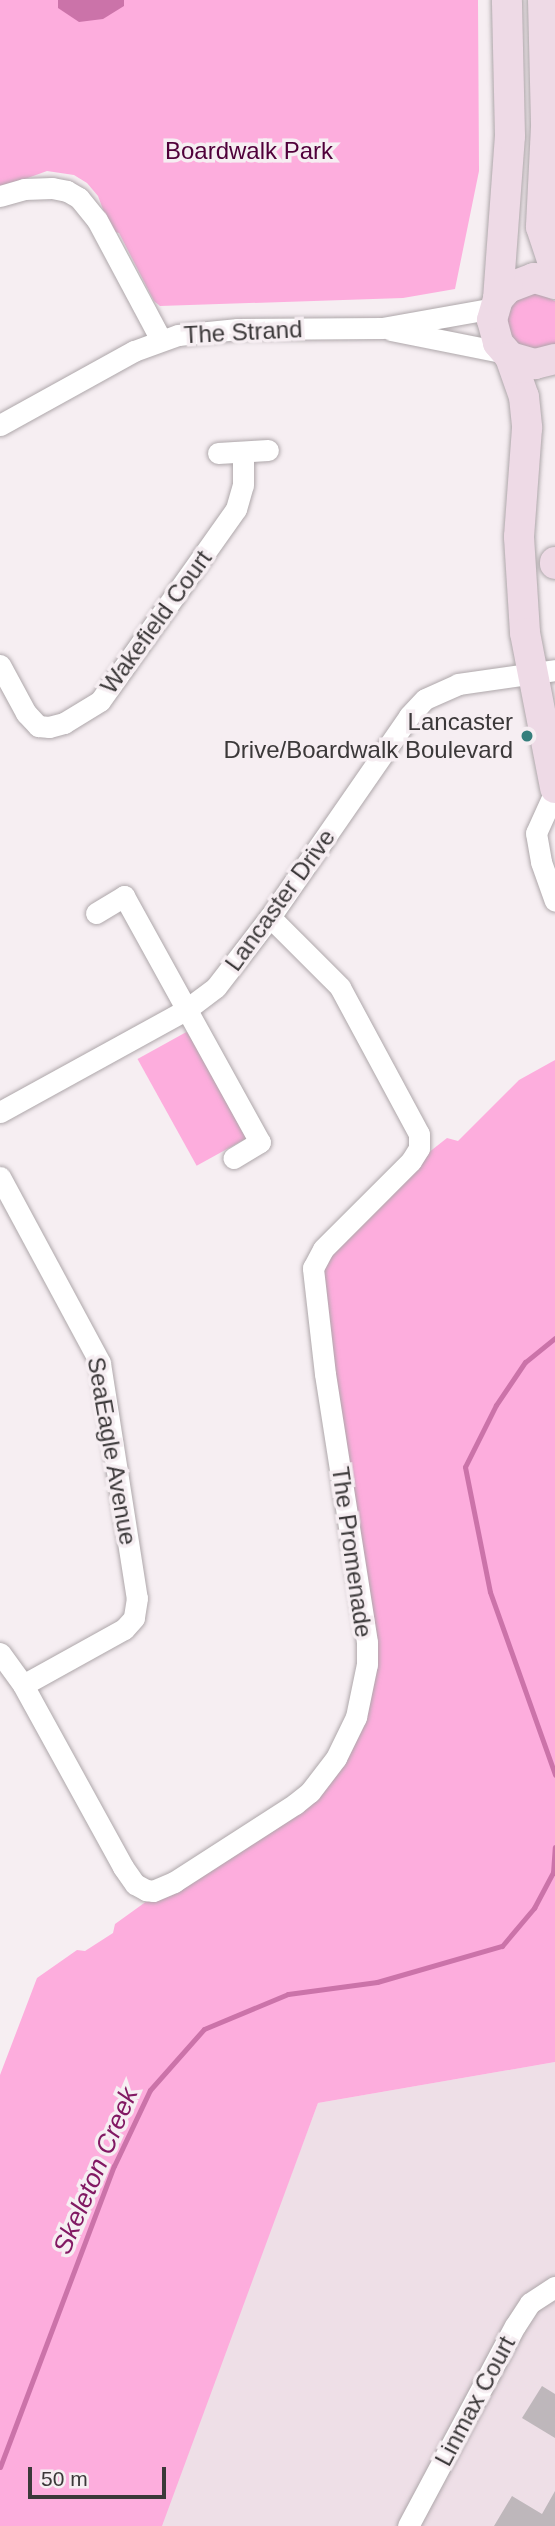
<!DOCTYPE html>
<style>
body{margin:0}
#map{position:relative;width:555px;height:2526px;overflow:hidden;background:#f6eef2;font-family:Arial,sans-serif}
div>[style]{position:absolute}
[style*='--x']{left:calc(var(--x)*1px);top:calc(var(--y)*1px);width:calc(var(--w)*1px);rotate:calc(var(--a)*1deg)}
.built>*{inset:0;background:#eedfe7}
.green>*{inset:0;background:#fdaddd;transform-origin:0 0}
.water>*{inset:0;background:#cb73a9}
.stream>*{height:5px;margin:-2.5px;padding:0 2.5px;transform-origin:2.5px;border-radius:2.5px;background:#cb73a9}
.building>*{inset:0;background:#beb7bb}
.roads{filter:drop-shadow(0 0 2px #aea7aa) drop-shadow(0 0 2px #aea7aa)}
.street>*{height:21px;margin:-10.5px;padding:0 10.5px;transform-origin:10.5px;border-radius:10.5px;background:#fff}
.secondary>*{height:30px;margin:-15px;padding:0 15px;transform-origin:15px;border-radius:15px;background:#eedae6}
.dots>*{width:19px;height:19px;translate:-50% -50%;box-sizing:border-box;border:4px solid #f6eef2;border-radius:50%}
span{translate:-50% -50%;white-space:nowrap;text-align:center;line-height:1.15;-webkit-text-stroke:7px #f6eef2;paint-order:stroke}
.park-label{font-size:24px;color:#50003a}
.street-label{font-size:24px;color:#3b3839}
.poi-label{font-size:24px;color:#3b3839}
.right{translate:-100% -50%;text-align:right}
.water-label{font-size:26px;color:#821963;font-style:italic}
.scale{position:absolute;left:28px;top:2467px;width:138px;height:32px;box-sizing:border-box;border:4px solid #3b3839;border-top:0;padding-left:9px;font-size:21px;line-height:24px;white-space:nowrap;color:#3b3839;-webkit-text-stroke:5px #f6eef2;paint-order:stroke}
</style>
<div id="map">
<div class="built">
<i style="clip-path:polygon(555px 2062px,555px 2526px,159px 2526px,318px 2103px)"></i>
</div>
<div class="green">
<i style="clip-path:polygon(0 0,478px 0,479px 171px,455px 289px,403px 298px,160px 306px,154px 301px,119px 233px,111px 231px,98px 196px,87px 183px,74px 175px,47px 171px,0 188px)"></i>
<i style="clip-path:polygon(535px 292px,555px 301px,555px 346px,541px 354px,511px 345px,504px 315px,516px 298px)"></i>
<i style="left:190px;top:1030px;width:122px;height:60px;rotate:61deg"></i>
<i style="clip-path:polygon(555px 1060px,555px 2062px,318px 2103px,162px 2526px,0 2526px,0 2075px,37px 1978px,77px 1950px,85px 1951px,113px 1933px,115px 1924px,147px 1901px,159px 1899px,276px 1829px,367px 1704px,321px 1281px,323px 1262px,423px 1157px,447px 1138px,458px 1141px,519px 1080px)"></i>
</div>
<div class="water">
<i style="clip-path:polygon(58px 0,124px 0,124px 6px,103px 19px,79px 22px,58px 8px)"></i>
</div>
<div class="stream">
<i style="--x:555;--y:1338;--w:38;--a:141"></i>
<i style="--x:525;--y:1362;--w:52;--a:124"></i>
<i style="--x:496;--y:1405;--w:69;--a:116.6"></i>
<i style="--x:465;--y:1467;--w:127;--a:78.7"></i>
<i style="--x:490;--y:1592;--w:194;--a:70.4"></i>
<i style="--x:0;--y:2467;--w:322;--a:-69.3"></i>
<i style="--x:114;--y:2166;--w:84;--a:-64.7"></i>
<i style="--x:150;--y:2090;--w:81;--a:-48.5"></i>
<i style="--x:204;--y:2029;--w:91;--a:-22.6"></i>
<i style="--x:288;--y:1994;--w:90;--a:-7.7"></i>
<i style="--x:377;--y:1982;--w:130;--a:-16.1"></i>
<i style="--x:502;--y:1946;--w:50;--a:-49.9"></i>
<i style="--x:534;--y:1908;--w:40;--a:-62"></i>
<i style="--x:553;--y:1873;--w:26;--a:-86"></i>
</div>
<div class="building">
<i style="clip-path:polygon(542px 2386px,555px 2394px,555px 2438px,522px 2418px)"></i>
<i style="clip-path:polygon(555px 2491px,555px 2526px,494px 2526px,512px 2496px,542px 2514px)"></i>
</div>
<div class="roads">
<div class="street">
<i style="--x:0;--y:196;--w:25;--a:-16"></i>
<i style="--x:24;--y:189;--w:28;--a:-2"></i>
<i style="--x:52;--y:188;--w:15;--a:11"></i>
<i style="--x:67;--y:191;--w:14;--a:30"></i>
<i style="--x:79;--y:198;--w:28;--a:51"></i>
<i style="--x:97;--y:220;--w:136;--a:61.9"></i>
<i style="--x:391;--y:330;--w:117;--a:11.3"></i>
<i style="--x:0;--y:425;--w:153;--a:-28.9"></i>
<i style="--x:134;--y:351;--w:47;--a:-20"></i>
<i style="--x:178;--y:335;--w:60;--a:-5.7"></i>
<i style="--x:238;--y:329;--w:144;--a:-0.4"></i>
<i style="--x:382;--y:328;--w:114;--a:-10.1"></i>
<i style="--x:218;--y:453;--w:50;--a:-3.4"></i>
<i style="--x:0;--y:665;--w:55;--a:61.6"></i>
<i style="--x:26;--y:713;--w:18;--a:47"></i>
<i style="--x:38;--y:726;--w:11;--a:5"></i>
<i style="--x:49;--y:727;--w:16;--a:-15"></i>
<i style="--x:64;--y:723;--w:42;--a:-31.4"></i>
<i style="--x:100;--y:701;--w:235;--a:-54.7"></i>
<i style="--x:236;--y:509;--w:25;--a:-74"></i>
<i style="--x:243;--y:485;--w:33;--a:-90"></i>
<i style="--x:555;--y:791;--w:46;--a:114.3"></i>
<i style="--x:536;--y:833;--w:29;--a:80"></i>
<i style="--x:541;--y:862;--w:41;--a:70.3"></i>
<i style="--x:96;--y:913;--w:33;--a:-31"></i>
<i style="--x:124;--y:896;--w:281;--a:61.1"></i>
<i style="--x:260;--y:1142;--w:31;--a:149"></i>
<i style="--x:0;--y:1112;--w:213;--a:-28.8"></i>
<i style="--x:187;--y:1009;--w:36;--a:-37"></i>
<i style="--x:216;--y:987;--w:88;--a:-52.4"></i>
<i style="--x:270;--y:917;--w:244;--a:-55.3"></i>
<i style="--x:409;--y:716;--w:23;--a:-47"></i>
<i style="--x:425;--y:699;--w:36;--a:-24"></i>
<i style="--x:458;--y:684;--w:98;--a:-8.2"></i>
<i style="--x:0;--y:1177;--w:211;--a:61.7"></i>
<i style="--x:100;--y:1363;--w:238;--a:81.1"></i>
<i style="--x:137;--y:1598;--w:20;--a:99"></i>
<i style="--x:134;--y:1618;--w:15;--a:132"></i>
<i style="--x:124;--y:1629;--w:115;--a:151"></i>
<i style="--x:0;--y:1653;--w:39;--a:54"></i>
<i style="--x:23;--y:1685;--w:208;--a:61.2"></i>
<i style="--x:123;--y:1867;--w:21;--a:55"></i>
<i style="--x:135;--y:1884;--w:13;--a:29"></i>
<i style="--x:146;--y:1890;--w:7;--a:8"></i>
<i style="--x:153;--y:1891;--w:23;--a:-23"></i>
<i style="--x:174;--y:1882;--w:144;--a:-32.8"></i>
<i style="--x:295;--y:1804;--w:19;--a:-39"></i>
<i style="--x:310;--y:1792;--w:43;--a:-52.6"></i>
<i style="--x:336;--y:1758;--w:46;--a:-64"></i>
<i style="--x:356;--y:1717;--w:54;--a:-78.3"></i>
<i style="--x:367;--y:1664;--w:22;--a:-90"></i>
<i style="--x:367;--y:1642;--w:271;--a:-98.9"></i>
<i style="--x:325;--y:1374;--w:107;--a:-96.5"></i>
<i style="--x:313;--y:1268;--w:21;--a:-62"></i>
<i style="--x:323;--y:1249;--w:124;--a:-45"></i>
<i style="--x:411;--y:1161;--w:15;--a:-58"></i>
<i style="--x:419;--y:1148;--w:14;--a:-90"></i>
<i style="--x:419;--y:1134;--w:167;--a:-118.3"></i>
<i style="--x:340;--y:987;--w:99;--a:-135"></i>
<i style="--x:408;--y:2526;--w:227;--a:-61.9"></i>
<i style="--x:515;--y:2326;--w:27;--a:-57"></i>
<i style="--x:530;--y:2303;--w:30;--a:-33"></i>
</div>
<div class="secondary">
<i style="--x:543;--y:0;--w:127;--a:88.6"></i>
<i style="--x:546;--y:127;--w:100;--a:92.9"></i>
<i style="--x:541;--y:227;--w:44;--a:71.6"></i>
<i style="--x:555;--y:284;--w:22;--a:-164"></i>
<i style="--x:534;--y:278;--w:28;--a:159"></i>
<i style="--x:508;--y:288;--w:15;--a:132"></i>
<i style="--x:498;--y:299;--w:22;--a:106"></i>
<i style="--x:492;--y:320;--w:24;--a:75"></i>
<i style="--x:498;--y:343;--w:18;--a:49"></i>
<i style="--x:510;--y:357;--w:26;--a:16"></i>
<i style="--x:535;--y:364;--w:21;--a:-14"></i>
<i style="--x:498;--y:299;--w:163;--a:-85.8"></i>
<i style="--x:510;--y:136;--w:136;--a:-91.3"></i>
<i style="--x:510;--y:357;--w:42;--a:70.7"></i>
<i style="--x:524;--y:397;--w:31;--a:84"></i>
<i style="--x:527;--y:428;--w:109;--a:94.2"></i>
<i style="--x:519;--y:537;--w:96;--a:86.4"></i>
<i style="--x:525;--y:633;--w:158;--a:79"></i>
<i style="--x:555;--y:562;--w:2;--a:90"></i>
</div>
</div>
<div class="dots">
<i style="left:527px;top:736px;background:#357e7c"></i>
</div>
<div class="park-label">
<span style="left:249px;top:151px">Boardwalk Park</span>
</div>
<div class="street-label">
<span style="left:243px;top:332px;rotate:-3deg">The Strand</span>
<span style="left:156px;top:622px;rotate:-54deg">Wakefield Court</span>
<span style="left:280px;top:900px;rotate:-54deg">Lancaster Drive</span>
<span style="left:112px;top:1451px;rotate:80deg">SeaEagle Avenue</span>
<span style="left:352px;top:1552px;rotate:82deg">The Promenade</span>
<span style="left:475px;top:2401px;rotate:-62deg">Linmax Court</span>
</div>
<div class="poi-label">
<span class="right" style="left:513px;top:736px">Lancaster<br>Drive/Boardwalk Boulevard</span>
</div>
<div class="water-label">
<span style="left:96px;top:2171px;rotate:-67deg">Skeleton Creek</span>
</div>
<div class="scale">50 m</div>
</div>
